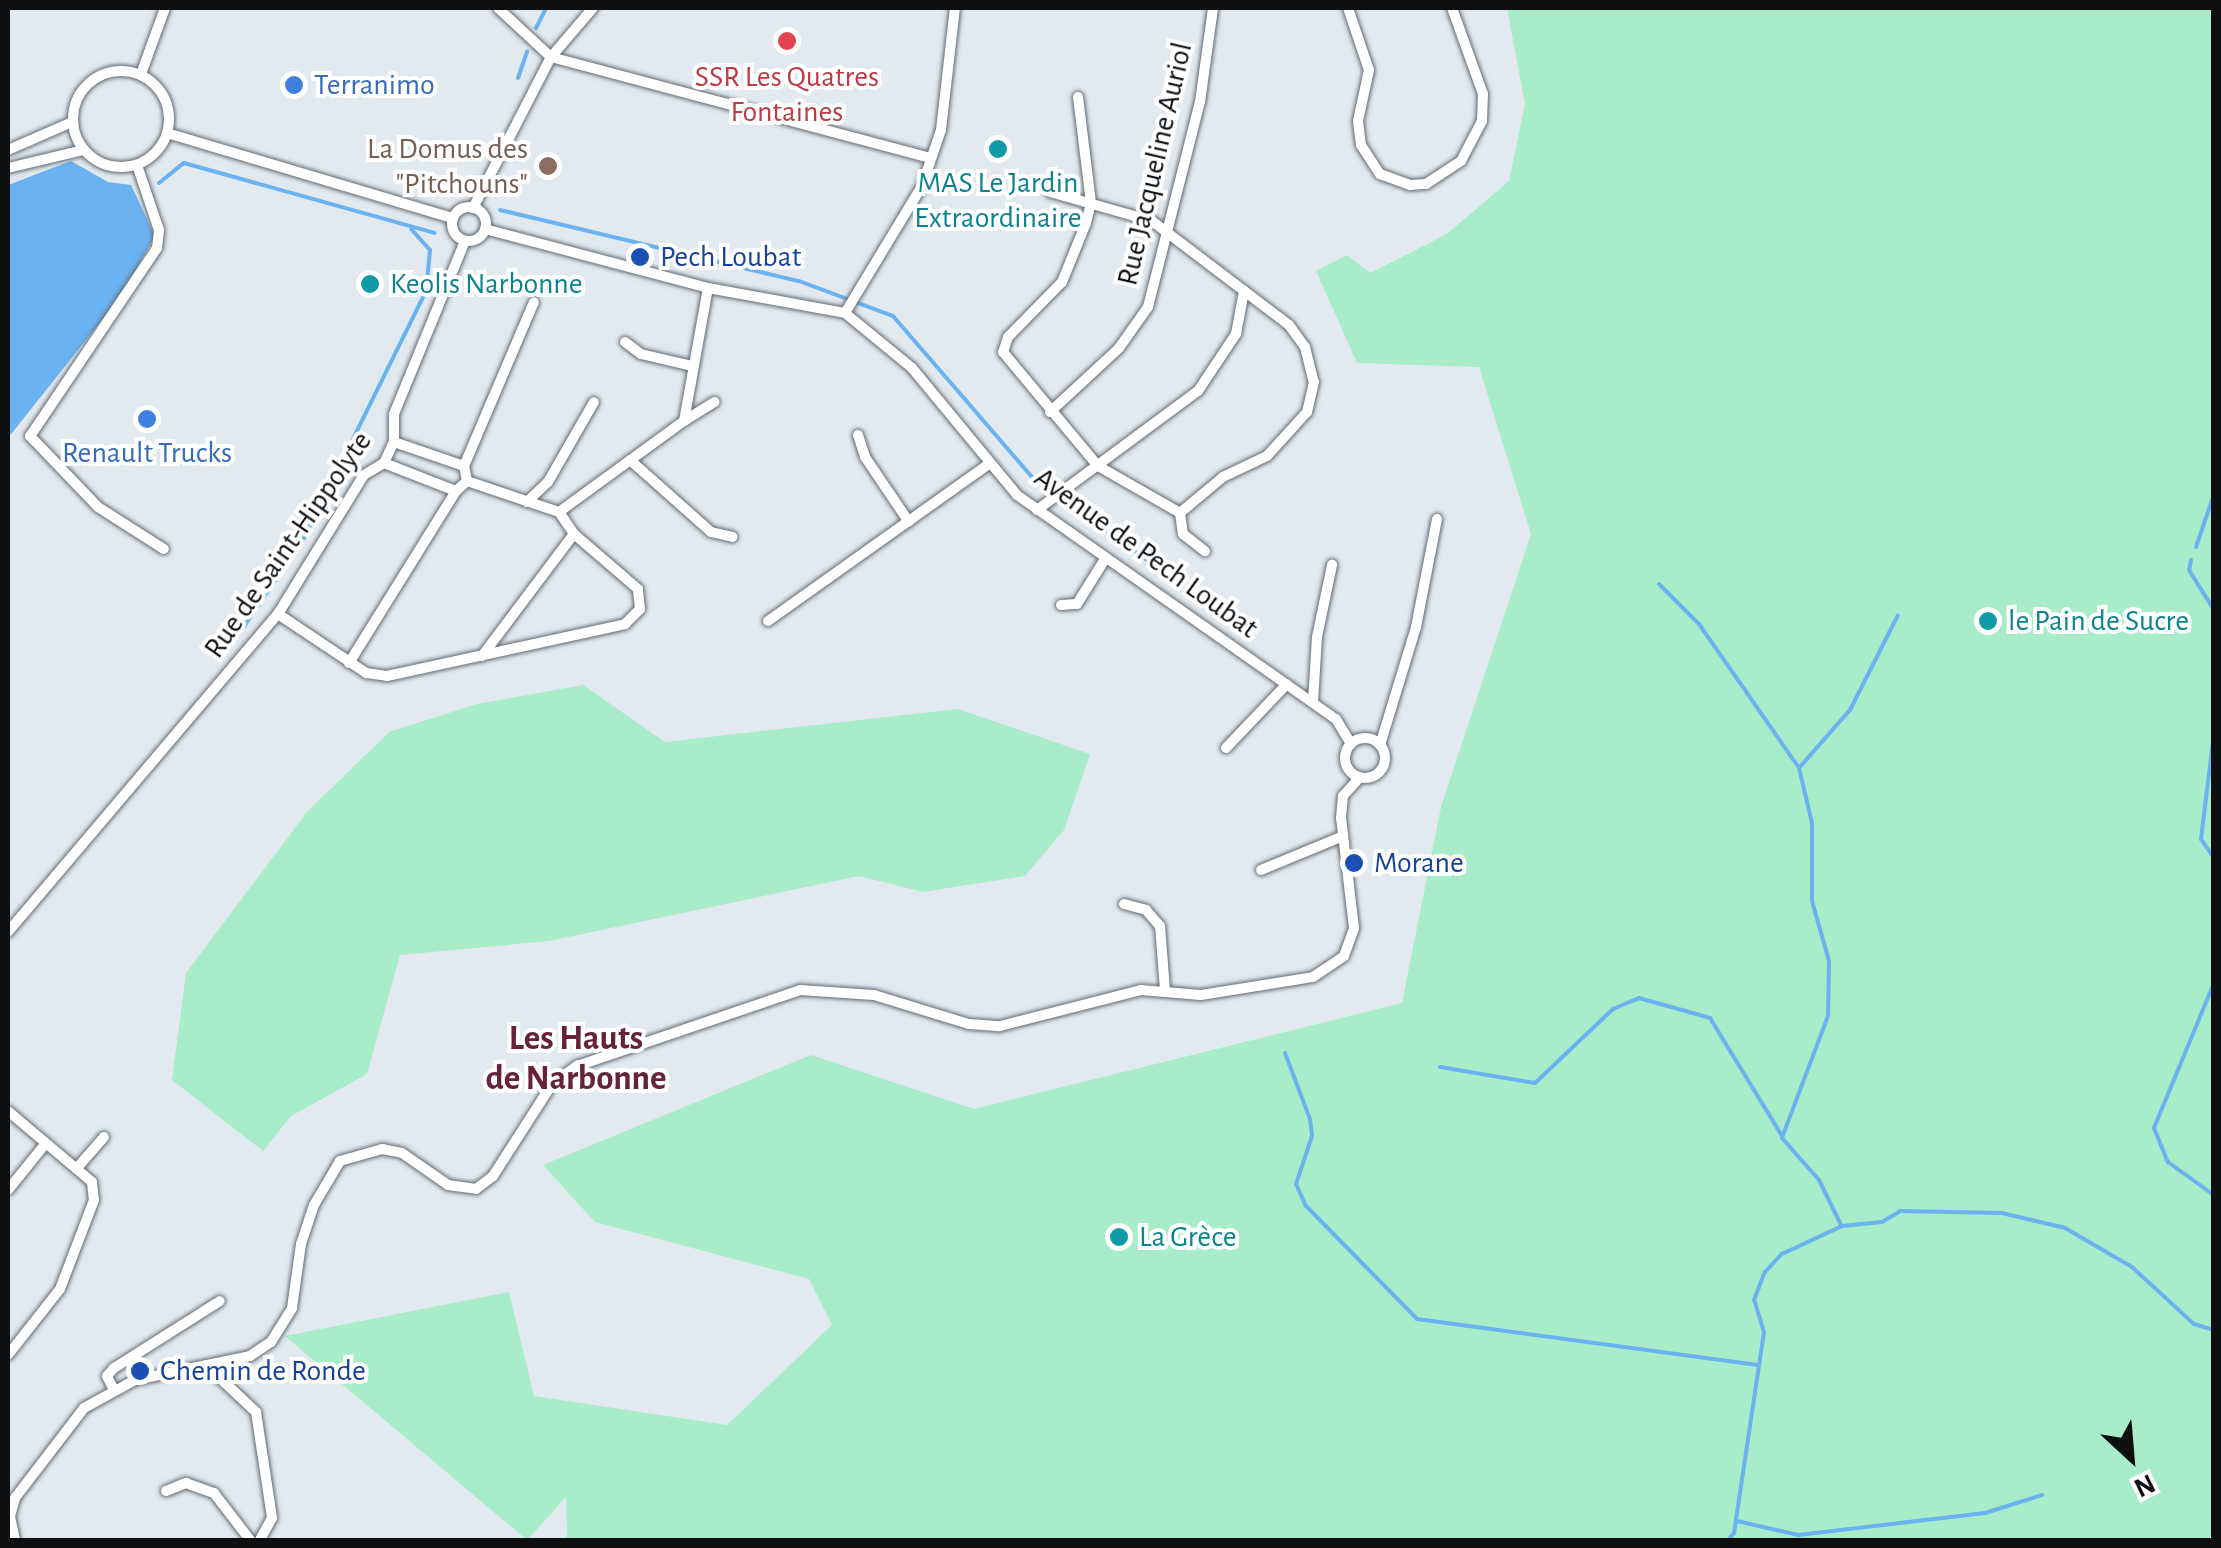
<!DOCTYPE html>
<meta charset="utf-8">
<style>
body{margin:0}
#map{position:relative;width:2221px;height:1548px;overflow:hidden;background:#e2eaf0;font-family:"Alegreya Sans",sans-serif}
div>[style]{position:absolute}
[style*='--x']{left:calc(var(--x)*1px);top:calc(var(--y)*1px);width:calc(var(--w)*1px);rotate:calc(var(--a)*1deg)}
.green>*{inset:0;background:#a8ecc9}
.water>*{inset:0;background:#6ab2f0}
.stream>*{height:4px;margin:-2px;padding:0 2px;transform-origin:2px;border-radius:2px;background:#6ab2f0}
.roads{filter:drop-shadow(0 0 2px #63696f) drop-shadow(0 0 2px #63696f)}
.street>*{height:10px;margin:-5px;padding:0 5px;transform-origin:5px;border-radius:5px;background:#fff}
.street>.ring{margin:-5px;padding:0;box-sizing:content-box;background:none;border:10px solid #fff;border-radius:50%}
.dots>*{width:28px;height:28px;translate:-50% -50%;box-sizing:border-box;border:5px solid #fff;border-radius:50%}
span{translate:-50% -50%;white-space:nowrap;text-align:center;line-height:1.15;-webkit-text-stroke:8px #fff;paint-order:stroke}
.health-label{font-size:30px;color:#be3a42}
.shop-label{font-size:30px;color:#366cbe}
.left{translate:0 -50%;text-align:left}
.education-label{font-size:30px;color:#785e54}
.right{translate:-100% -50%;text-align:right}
.street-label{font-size:30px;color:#0d0f11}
.culture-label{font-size:30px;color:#0d838f}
.transit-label{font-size:30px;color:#164399}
.quarter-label{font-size:35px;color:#66223a;font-weight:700}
.frame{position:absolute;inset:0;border:10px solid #0d0f11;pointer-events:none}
.north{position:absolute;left:2081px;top:1408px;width:100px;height:100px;-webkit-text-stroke:8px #fff;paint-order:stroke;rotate:154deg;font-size:28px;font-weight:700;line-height:40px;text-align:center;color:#0d0f11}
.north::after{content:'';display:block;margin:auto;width:35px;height:45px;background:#0d0f11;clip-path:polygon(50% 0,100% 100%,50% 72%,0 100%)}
</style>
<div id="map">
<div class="green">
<i style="clip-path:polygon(1507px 8px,2213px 8px,2213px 1540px,567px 1540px,566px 1497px,527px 1540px,285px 1336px,509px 1292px,534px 1396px,727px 1425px,832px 1325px,809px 1279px,595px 1222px,543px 1165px,811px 1055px,974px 1109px,1402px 1003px,1441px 807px,1531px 534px,1479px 367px,1357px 363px,1316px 271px,1347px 255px,1370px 273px,1447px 234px,1509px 181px,1525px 104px)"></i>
<i style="clip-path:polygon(583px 685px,665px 742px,958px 709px,1090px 754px,1064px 830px,1025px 876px,923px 892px,859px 876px,549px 941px,400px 955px,367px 1074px,291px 1116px,263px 1151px,172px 1080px,186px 973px,307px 812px,389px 732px,477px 704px)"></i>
</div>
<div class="water">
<i style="clip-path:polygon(71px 161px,108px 182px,131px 185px,155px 236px,121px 296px,8px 438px,8px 185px)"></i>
</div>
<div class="stream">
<i style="--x:536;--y:28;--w:22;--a:-63"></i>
<i style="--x:518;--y:78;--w:28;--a:-71"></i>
<i style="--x:159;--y:183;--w:32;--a:-39"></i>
<i style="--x:184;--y:163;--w:260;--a:15.6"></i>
<i style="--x:500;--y:210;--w:307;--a:13.4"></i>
<i style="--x:799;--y:281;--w:100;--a:20.4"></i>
<i style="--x:893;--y:316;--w:213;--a:49.2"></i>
<i style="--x:1032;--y:477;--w:155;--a:35.8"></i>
<i style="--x:2196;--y:547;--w:56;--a:-71.2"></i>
<i style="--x:2191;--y:560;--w:10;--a:101"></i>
<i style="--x:2189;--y:570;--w:47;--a:58"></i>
<i style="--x:1659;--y:584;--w:57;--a:45"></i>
<i style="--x:1699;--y:624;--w:175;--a:55.2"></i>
<i style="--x:1799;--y:768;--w:57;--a:76.7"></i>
<i style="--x:1812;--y:823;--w:78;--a:90"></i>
<i style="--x:1812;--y:901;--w:62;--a:74.2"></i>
<i style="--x:1829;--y:961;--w:55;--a:91"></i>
<i style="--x:1828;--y:1016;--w:130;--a:110.7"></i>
<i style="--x:1782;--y:1138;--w:56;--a:48.6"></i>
<i style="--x:1819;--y:1180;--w:50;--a:63.9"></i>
<i style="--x:243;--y:628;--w:109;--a:-55.9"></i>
<i style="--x:304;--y:538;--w:275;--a:-63.7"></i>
<i style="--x:426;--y:291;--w:41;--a:-84.4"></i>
<i style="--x:430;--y:250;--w:28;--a:-132"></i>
<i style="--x:2214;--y:733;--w:107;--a:97"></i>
<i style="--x:2201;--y:839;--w:23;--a:56"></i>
<i style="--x:1799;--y:768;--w:77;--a:-48.7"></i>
<i style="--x:1850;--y:710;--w:106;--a:-63.2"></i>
<i style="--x:2214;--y:983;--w:157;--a:112.5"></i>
<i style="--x:2154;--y:1128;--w:37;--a:68"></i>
<i style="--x:2168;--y:1162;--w:57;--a:35.7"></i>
<i style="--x:1285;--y:1053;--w:71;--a:69.3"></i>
<i style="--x:1310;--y:1119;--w:17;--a:83"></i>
<i style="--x:1312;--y:1136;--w:51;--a:108.4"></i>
<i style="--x:1296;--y:1184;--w:24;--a:66"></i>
<i style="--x:1306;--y:1206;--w:158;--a:45.5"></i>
<i style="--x:1417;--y:1319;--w:344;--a:7.7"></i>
<i style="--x:1440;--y:1067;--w:96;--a:9.6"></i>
<i style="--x:1535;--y:1083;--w:108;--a:-43.5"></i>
<i style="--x:1613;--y:1009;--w:28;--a:-23"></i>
<i style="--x:1639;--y:998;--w:74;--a:15.7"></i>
<i style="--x:1710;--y:1018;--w:138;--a:58.6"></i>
<i style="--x:1737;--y:1521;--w:63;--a:12.9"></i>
<i style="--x:1798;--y:1535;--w:188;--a:-6.7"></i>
<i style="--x:1985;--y:1513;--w:60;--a:-17.5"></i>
<i style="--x:1728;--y:1540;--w:9;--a:-49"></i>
<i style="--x:1734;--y:1533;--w:203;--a:-81.5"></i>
<i style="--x:1764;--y:1332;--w:34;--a:-107"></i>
<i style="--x:1754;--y:1300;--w:30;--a:-69"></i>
<i style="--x:1765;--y:1272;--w:25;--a:-47"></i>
<i style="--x:1782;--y:1254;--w:66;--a:-25"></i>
<i style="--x:1842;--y:1226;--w:40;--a:-5.7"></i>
<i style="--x:1882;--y:1222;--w:21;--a:-31"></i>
<i style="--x:1900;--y:1211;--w:102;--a:1.1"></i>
<i style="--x:2002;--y:1213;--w:65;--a:13.4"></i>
<i style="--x:2065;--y:1228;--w:78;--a:30.2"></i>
<i style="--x:2132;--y:1267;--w:84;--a:42.6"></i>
<i style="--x:2194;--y:1324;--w:21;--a:17"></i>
</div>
<div class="roads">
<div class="street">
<i style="--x:498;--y:8;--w:72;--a:42.8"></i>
<i style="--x:551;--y:57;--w:392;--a:14.9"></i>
<i style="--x:1348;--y:8;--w:65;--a:71.3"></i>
<i style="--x:1369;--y:70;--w:52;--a:102.2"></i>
<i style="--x:1358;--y:121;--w:24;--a:83"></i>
<i style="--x:1361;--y:145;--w:35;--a:57"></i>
<i style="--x:1380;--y:174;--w:32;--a:20"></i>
<i style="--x:1410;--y:185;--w:16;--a:-4"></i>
<i style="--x:1426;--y:184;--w:42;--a:-33.3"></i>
<i style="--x:1461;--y:161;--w:45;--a:-62.3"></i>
<i style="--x:1482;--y:121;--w:27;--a:-88"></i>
<i style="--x:1483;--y:94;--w:91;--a:-109.8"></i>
<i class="ring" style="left:73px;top:71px;width:86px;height:86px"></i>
<i style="--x:141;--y:74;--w:70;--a:-70"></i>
<i style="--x:1078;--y:97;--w:107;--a:83"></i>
<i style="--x:1091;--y:203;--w:21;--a:104"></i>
<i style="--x:1086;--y:223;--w:64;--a:112.1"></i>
<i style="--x:1062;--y:282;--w:77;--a:134.5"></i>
<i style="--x:1008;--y:337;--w:16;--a:108"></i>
<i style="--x:1003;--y:352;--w:148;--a:50.2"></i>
<i style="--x:1098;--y:466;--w:95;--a:29.8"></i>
<i style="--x:167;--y:133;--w:298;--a:16.6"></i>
<i style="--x:8;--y:150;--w:70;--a:-23.6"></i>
<i style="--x:137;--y:165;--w:69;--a:71.3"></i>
<i style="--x:159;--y:230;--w:18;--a:96"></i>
<i style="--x:157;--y:248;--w:227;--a:124"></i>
<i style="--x:30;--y:436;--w:98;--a:46.2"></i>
<i style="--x:98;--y:507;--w:78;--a:32.5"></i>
<i style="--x:8;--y:168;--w:77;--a:-13.5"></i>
<i style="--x:1050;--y:192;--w:106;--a:15.9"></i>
<i style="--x:1152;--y:221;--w:172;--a:37.2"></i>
<i style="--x:1289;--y:325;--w:27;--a:54"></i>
<i style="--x:1305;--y:347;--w:36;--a:76"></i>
<i style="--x:1314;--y:382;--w:31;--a:103"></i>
<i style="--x:1307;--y:412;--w:59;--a:132.3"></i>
<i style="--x:1267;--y:456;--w:49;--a:154.5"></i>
<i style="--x:1223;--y:477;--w:56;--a:140.1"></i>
<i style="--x:1180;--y:513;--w:21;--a:82"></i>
<i style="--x:1183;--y:534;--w:28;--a:38"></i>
<i class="ring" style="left:452px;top:207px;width:24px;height:24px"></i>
<i style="--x:473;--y:208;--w:170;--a:-62.7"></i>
<i style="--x:551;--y:57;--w:65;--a:-49.4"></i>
<i style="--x:485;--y:229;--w:231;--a:14.8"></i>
<i style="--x:708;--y:288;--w:139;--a:10.3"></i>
<i style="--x:845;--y:313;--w:87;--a:39.4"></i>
<i style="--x:912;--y:368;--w:165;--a:50.4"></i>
<i style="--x:1017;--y:495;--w:390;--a:35.1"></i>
<i style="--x:1336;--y:719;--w:29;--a:59"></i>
<i style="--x:845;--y:313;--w:149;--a:-58.8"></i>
<i style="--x:922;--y:186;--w:59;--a:-71.3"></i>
<i style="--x:941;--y:130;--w:123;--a:-83.5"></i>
<i style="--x:625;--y:342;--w:20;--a:37"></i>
<i style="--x:641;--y:354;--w:52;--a:13.2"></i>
<i style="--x:1050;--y:412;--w:94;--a:-42.8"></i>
<i style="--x:1119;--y:348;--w:50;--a:-54.7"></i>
<i style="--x:1148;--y:307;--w:211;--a:-75.8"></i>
<i style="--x:1200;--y:102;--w:95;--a:-82.1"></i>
<i style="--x:684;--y:421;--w:36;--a:-32"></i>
<i style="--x:858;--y:435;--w:23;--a:72"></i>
<i style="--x:865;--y:457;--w:78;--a:55.9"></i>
<i style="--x:630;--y:460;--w:108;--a:41.6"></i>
<i style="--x:711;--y:532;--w:22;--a:13"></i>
<i style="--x:384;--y:463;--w:77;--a:21.3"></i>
<i style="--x:456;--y:491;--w:15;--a:-42"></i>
<i style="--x:467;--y:481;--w:15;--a:-101"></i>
<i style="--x:464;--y:466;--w:74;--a:-161.1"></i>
<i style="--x:464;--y:466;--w:178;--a:-66.9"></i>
<i style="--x:467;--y:481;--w:97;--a:18.6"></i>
<i style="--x:527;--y:502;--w:29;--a:-44"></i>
<i style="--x:548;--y:482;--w:92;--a:-60.1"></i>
<i style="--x:1037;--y:510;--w:200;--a:-36.5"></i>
<i style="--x:1198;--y:391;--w:69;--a:-56.3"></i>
<i style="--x:1236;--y:334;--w:44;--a:-79.5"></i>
<i style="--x:559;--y:512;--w:155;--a:-36.1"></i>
<i style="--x:684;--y:421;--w:135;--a:-79.8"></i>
<i style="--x:1061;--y:605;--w:16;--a:-4"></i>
<i style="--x:1077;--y:604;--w:53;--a:-58.1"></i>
<i style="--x:278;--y:614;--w:106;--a:33.8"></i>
<i style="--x:366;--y:673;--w:21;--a:8"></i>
<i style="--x:387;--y:676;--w:244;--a:-12.3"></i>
<i style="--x:625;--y:624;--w:21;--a:-45"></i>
<i style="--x:640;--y:609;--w:20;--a:-96"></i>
<i style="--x:638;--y:589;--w:84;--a:-139.3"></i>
<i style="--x:574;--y:534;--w:27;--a:-124"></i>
<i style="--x:768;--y:621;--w:272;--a:-35.4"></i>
<i style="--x:482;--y:656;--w:153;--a:-53"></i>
<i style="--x:349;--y:663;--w:203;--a:-58.1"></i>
<i style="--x:1313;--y:702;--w:65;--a:-86.5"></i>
<i style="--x:1317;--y:637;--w:74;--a:-78.2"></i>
<i class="ring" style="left:1345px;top:738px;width:30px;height:30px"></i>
<i style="--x:1380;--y:745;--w:123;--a:-73"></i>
<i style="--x:1416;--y:627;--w:110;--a:-79"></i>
<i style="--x:1226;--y:748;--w:88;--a:-46.4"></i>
<i style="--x:1261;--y:870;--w:87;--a:-22.4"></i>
<i style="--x:1124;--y:904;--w:23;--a:15"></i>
<i style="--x:1146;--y:910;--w:21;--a:49"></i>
<i style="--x:1160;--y:926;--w:63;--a:85.5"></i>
<i style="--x:8;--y:932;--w:417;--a:-49.7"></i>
<i style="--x:278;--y:614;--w:163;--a:-58.3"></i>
<i style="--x:364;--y:475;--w:23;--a:-31"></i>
<i style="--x:384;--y:463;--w:23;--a:-65"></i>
<i style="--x:394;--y:442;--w:28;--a:-90"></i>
<i style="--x:394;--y:414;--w:187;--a:-67.7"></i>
<i style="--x:8;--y:1111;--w:110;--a:40.2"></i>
<i style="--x:92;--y:1182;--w:18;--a:84"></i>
<i style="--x:94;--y:1200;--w:95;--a:110.9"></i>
<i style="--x:60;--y:1289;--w:84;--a:128.2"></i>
<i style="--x:77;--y:1168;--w:41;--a:-48.9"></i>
<i style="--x:8;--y:1190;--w:60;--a:-51"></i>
<i style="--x:206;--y:1365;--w:69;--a:43.2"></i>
<i style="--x:256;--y:1412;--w:107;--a:81.4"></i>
<i style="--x:272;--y:1518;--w:25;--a:119"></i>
<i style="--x:113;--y:1388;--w:13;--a:-117"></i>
<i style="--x:107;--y:1376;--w:11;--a:-49"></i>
<i style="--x:114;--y:1368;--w:125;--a:-32.3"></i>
<i style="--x:166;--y:1491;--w:22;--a:-22"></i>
<i style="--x:186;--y:1483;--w:30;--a:20"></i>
<i style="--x:214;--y:1493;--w:59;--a:52.5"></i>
<i style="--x:15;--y:1540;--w:25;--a:-102"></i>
<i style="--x:10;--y:1516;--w:19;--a:-74"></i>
<i style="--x:15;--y:1498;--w:113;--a:-52.5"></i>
<i style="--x:84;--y:1408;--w:58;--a:-28.8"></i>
<i style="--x:135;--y:1380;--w:117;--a:-11.8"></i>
<i style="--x:250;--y:1356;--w:25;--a:-34"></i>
<i style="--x:271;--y:1342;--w:40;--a:-58"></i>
<i style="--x:292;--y:1308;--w:65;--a:-82"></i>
<i style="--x:301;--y:1244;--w:41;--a:-71.6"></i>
<i style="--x:314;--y:1205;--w:51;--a:-59.4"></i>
<i style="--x:340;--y:1161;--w:44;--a:-15.9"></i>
<i style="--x:382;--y:1149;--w:20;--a:11"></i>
<i style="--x:402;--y:1153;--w:56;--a:34.8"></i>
<i style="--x:448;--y:1185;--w:28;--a:8"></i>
<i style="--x:476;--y:1189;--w:21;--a:-37"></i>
<i style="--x:493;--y:1176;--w:109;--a:-57.3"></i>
<i style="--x:552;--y:1084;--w:31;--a:-36"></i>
<i style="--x:577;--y:1066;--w:236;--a:-18.8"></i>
<i style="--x:800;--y:990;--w:74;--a:3.9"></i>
<i style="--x:874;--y:995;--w:99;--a:17"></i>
<i style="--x:969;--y:1024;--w:31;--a:4"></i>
<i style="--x:1000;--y:1026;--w:146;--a:-14.3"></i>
<i style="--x:1141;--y:990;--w:60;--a:4.8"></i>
<i style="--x:1201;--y:995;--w:113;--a:-9.1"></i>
<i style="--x:1313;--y:977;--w:37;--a:-34"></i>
<i style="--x:1344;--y:956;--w:30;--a:-70"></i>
<i style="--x:1354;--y:928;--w:111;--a:-96.7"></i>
<i style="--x:1341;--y:818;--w:22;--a:-85"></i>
<i style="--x:1343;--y:796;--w:24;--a:-48"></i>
</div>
</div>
<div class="dots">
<i style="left:787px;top:41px;background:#e0444e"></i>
<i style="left:294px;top:85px;background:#3f7fe0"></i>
<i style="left:998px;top:149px;background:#0f9aa8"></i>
<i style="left:548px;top:166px;background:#8d6e63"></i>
<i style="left:640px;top:257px;background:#1a4fb4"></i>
<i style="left:370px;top:284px;background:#0f9aa8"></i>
<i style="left:147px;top:419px;background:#3f7fe0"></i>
<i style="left:1988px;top:621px;background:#0f9aa8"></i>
<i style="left:1354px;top:863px;background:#1a4fb4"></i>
<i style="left:1119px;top:1237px;background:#0f9aa8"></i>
<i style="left:140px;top:1371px;background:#1a4fb4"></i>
</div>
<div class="health-label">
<span style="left:787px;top:94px">SSR Les Quatres<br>Fontaines</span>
</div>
<div class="shop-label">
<span class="left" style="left:314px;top:85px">Terranimo</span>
<span style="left:147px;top:453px">Renault Trucks</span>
</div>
<div class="education-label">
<span class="right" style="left:528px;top:166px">La Domus des<br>"Pitchouns"</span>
</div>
<div class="street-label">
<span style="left:1155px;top:164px;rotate:-77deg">Rue Jacqueline Auriol</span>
<span style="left:288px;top:545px;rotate:-55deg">Rue de Saint-Hippolyte</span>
<span style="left:1146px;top:553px;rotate:36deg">Avenue de Pech Loubat</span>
</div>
<div class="culture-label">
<span style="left:998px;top:200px">MAS Le Jardin<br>Extraordinaire</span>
<span class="left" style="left:390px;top:284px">Keolis Narbonne</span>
<span class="left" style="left:2008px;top:621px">le Pain de Sucre</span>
<span class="left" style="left:1139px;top:1237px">La Grèce</span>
</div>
<div class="transit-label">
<span class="left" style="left:660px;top:257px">Pech Loubat</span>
<span class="left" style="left:1374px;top:863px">Morane</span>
<span class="left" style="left:160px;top:1371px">Chemin de Ronde</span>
</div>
<div class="quarter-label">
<span style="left:576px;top:1059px">Les Hauts<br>de Narbonne</span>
</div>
<div class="frame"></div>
<div class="north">N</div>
</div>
